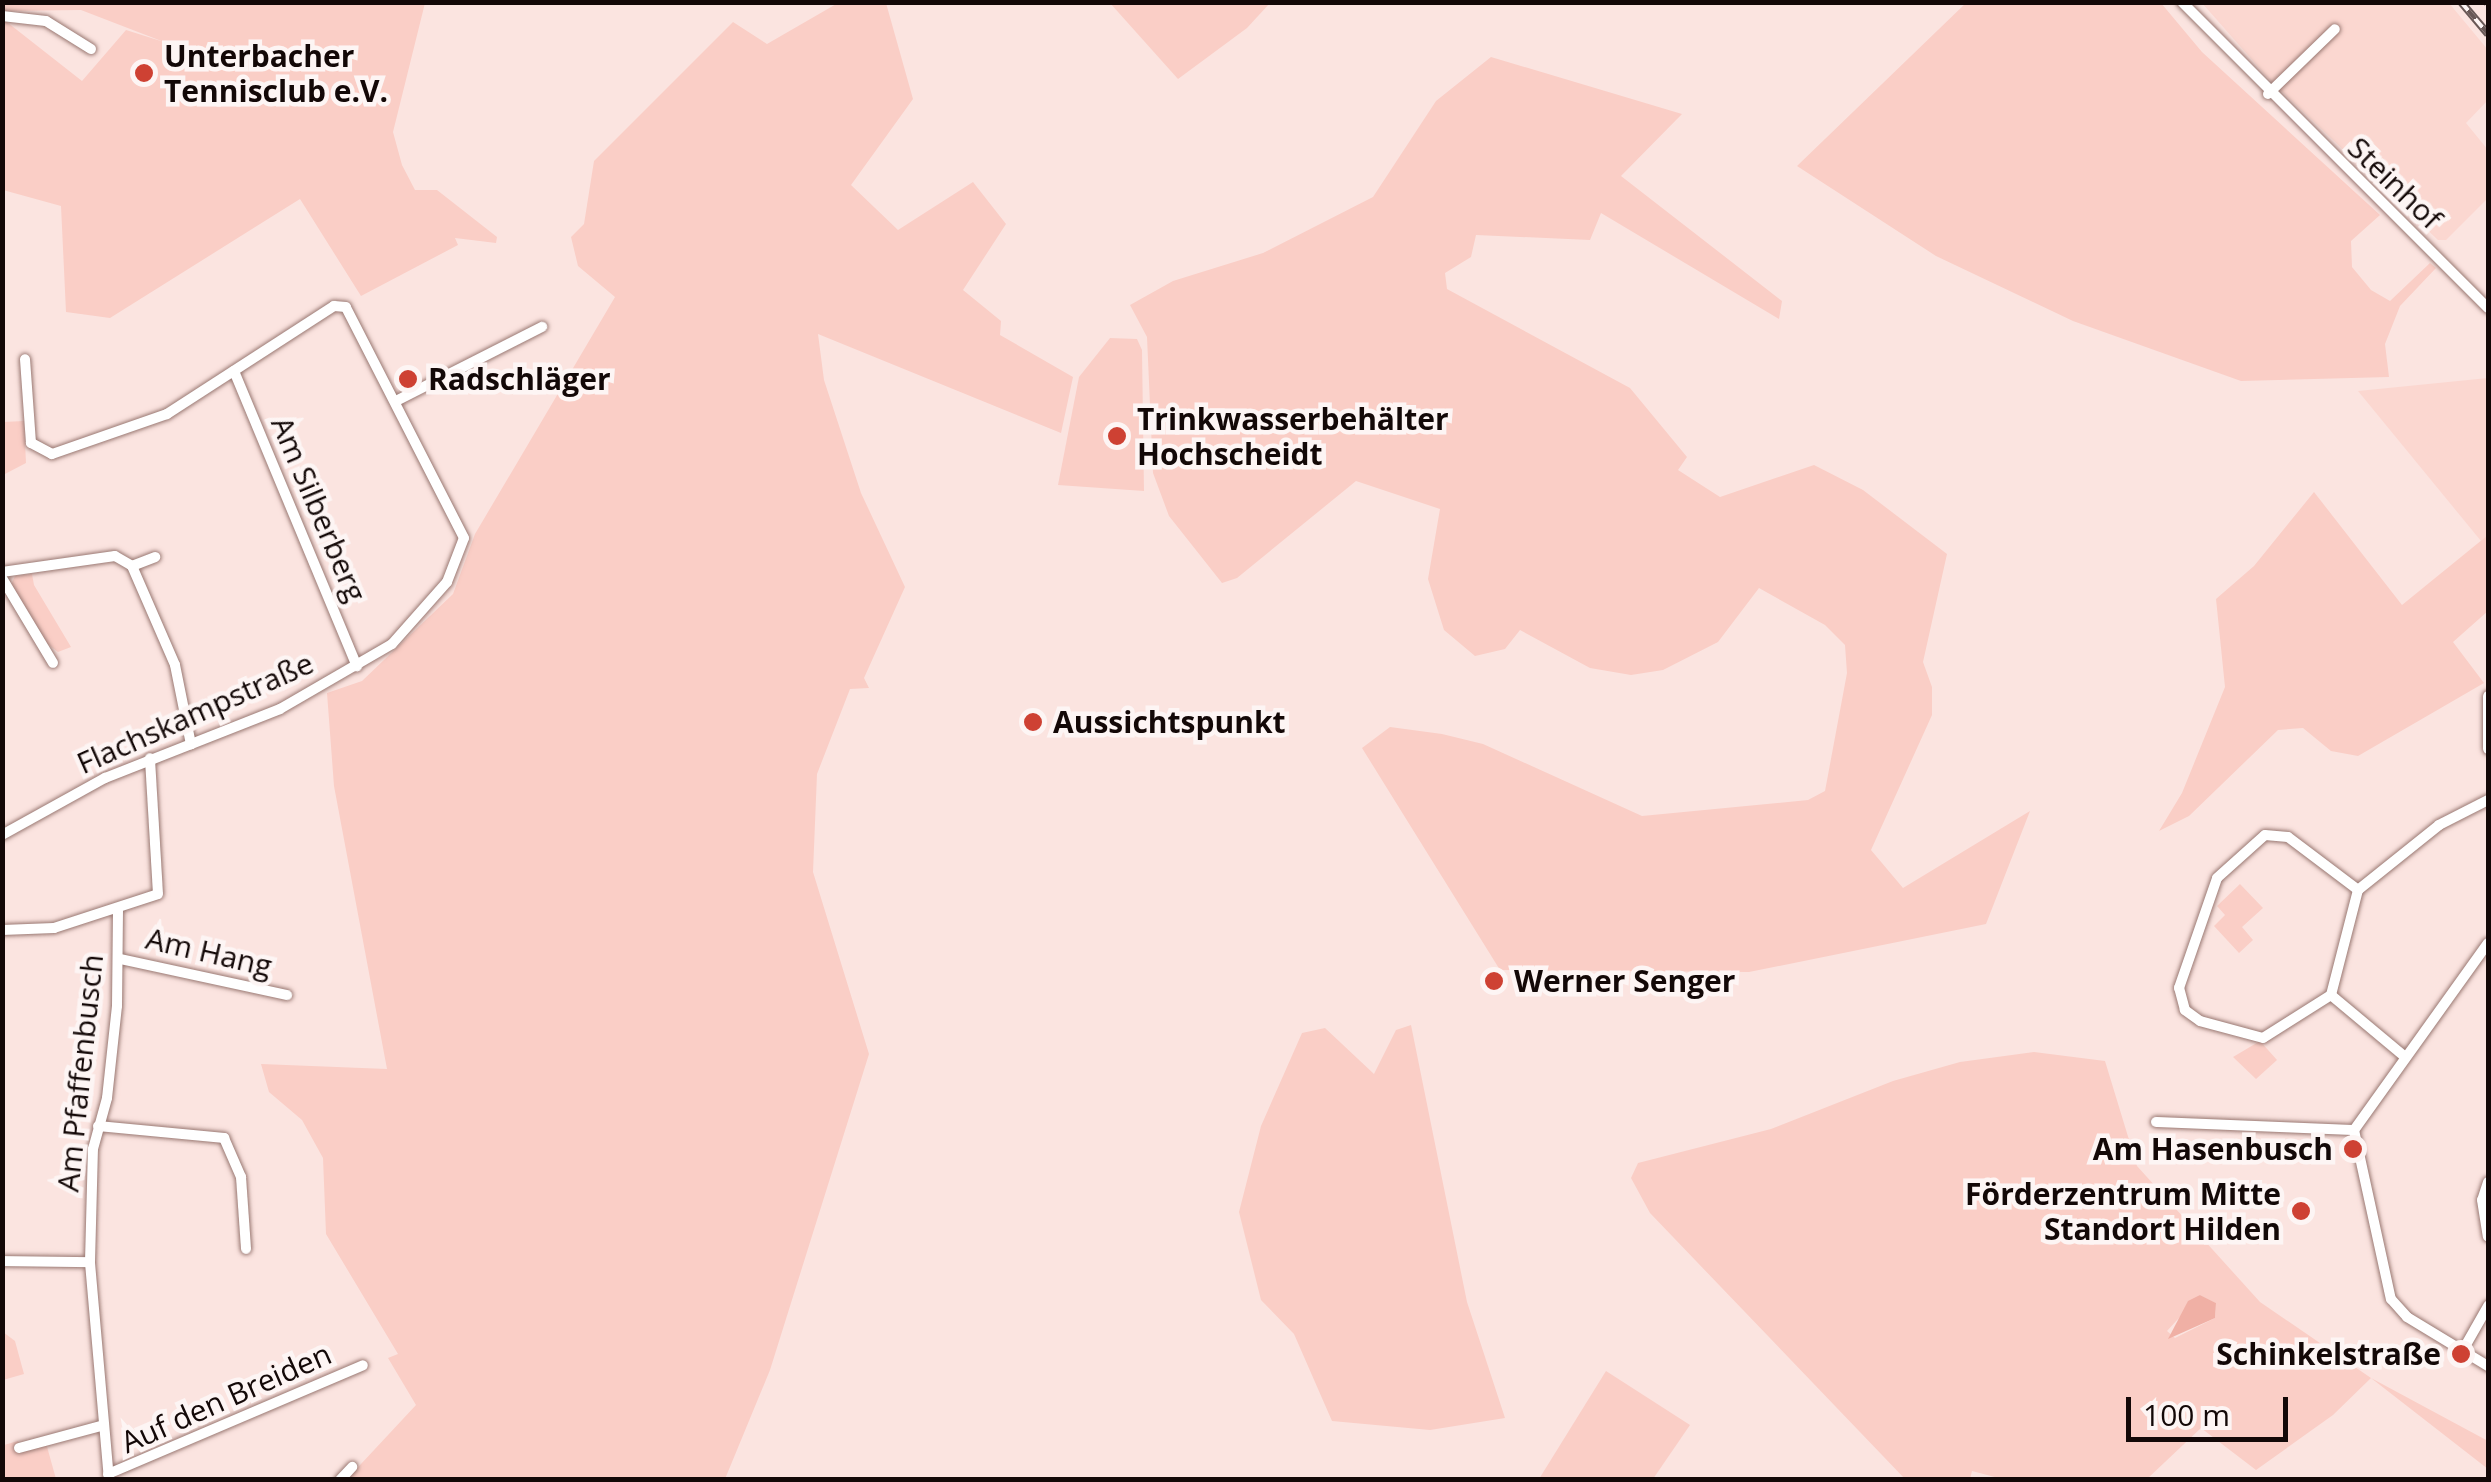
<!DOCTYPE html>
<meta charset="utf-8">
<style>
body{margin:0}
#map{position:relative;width:2491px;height:1482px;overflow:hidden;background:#fbe4e0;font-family:"Open Sans",sans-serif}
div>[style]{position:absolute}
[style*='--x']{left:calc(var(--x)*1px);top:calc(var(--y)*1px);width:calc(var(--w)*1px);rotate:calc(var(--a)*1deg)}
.built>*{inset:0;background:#fbd7d0}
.green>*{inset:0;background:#facec6}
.water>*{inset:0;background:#f0b0a5}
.roads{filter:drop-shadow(0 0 2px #997872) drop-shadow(0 0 2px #997872)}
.minor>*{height:10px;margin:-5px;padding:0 5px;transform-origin:5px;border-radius:5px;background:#fff}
.rail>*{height:8px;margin-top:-4px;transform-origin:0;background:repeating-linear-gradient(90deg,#fdf5f4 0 11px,#685856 0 22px);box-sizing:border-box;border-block:2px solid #685856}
.dots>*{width:28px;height:28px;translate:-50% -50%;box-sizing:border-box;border:5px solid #fdf5f4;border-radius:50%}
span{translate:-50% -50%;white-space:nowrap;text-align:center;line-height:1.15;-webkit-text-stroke:9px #fdf5f4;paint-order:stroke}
.poi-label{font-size:30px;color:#130807;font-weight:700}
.left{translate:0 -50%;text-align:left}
.right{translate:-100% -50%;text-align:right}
.street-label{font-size:30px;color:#130807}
.frame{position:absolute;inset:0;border:5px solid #130807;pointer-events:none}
.scale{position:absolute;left:2126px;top:1397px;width:162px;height:45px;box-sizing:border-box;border:5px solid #130807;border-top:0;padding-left:12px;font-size:30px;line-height:35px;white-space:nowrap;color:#130807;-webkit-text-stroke:8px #fdf5f4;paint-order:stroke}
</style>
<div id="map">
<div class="built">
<i style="clip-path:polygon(2202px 3px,2449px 3px,2488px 50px,2488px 100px,2466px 123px,2488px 150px,2488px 198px,2446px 240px,2438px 240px,2269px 79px)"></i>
<i style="clip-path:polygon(2488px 378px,2488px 535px,2481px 541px,2358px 391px)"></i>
</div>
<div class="green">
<i style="clip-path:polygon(1967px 2px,2161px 3px,2202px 52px,2380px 215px,2351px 241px,2352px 267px,2371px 290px,2390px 301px,2430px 263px,2436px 268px,2400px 306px,2385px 344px,2389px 377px,2241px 381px,2073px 321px,1936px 256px,1797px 166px)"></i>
<i style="clip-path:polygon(3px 3px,425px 3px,393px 132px,402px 165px,415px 190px,437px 190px,497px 237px,496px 243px,455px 238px,458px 245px,361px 296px,300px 199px,110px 318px,66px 312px,61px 206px,3px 190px,3px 19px,82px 81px,126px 30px,164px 42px,81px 10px,3px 11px)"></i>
<i style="clip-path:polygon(838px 3px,886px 3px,913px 99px,851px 185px,898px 230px,973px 182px,1006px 224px,963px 290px,1001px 321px,1000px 335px,1073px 377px,1061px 433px,818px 334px,824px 380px,861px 493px,905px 587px,864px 678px,869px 688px,850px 689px,817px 774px,813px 872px,869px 1054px,770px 1370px,725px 1479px,347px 1479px,416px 1405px,388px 1358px,398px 1354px,326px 1234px,323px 1158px,302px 1120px,269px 1092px,261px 1064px,387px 1069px,334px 786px,327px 693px,362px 681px,453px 594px,475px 534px,615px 297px,578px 266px,571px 237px,584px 224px,594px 161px,733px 22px,767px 44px)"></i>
<i style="clip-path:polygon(1110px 3px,1270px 3px,1247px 28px,1178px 79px)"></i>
<i style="clip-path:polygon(1491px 57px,1682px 114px,1621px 176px,1782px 301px,1779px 319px,1601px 213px,1590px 240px,1476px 235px,1471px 257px,1445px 273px,1447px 289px,1630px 388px,1687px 457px,1678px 470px,1720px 497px,1814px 465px,1863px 490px,1947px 554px,1923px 662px,1932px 687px,1932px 715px,1871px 850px,1903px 888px,2030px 811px,1986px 924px,1749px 972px,1500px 970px,1362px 748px,1390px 727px,1442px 734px,1483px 744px,1642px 816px,1808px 800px,1825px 791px,1847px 673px,1845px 645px,1825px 625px,1759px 588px,1718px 642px,1663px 670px,1631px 675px,1590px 668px,1520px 630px,1505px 649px,1475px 656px,1444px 630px,1428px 579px,1440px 509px,1356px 481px,1237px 578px,1222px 583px,1169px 516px,1153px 473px,1147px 337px,1130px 305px,1173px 281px,1263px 253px,1373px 197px,1436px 101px)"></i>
<i style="clip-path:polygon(1110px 338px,1137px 339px,1142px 350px,1144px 491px,1058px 485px,1079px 377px)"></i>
<i style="clip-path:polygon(24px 421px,26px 463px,3px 475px,3px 422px)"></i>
<i style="clip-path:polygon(2314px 492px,2402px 605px,2488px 535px,2488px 611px,2453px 642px,2484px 683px,2358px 756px,2331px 751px,2303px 728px,2278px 730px,2189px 816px,2159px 831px,2182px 793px,2225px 687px,2216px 599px,2254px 566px)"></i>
<i style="clip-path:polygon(32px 574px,34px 585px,71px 647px,58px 652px,45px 642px,11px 585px,15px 576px)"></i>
<i style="clip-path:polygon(2240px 884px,2263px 908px,2242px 927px,2253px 940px,2239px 953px,2214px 926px,2225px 915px,2217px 906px)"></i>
<i style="clip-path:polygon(1411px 1025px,1467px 1302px,1505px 1418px,1430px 1430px,1332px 1421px,1294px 1334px,1261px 1300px,1239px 1212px,1261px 1126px,1302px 1033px,1325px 1028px,1374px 1074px,1396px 1030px)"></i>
<i style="clip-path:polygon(2260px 1041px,2277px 1060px,2256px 1079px,2233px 1057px)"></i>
<i style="clip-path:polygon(evenodd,2034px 1052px,2105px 1061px,2137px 1166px,2260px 1302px,2371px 1378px,2488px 1441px,2488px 1469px,2371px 1378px,2333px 1415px,2256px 1470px,2201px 1428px,2147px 1479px,2006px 1480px,1972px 1471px,1970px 1479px,1905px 1479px,1650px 1213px,1631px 1178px,1638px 1163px,1771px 1129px,1893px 1081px,1960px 1062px,2034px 1052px,2200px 1295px,2216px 1303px,2215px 1318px,2175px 1338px,2167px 1331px,2200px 1295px)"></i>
<i style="clip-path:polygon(3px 1332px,15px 1341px,24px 1374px,3px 1380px)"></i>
<i style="clip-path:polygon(1606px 1371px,1690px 1425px,1653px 1479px,1539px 1479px)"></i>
<i style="clip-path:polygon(2px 1436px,4px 1445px,18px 1441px,21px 1450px,46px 1443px,56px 1479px,3px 1479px)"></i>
</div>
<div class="water">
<i style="clip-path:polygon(2200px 1295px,2216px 1303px,2215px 1318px,2168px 1339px,2188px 1301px)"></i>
</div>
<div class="roads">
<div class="minor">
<i style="--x:2182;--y:2;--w:433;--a:45"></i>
<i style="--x:2;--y:16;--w:44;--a:6.5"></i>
<i style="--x:46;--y:21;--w:53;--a:31.9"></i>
<i style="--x:2268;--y:94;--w:93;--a:-44.1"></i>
<i style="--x:234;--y:371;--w:320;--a:67.4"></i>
<i style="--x:396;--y:401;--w:164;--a:-26.9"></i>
<i style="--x:132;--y:566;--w:25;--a:-21"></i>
<i style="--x:2;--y:572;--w:114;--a:-8.1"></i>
<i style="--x:115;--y:556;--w:20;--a:30"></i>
<i style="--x:132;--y:566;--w:108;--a:66.5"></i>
<i style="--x:175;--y:665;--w:81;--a:78.6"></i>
<i style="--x:2;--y:578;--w:99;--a:59"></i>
<i style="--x:2488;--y:696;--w:53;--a:90"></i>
<i style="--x:2;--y:835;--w:118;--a:-29"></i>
<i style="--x:105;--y:778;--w:188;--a:-21.5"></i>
<i style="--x:280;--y:709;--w:129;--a:-30.1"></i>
<i style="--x:392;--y:644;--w:83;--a:-48.4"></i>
<i style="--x:447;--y:582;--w:47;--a:-68.9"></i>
<i style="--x:464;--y:538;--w:259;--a:-117.1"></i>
<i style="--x:346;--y:307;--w:12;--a:-175"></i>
<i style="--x:334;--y:306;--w:199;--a:147.1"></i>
<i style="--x:167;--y:414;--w:122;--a:160.8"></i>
<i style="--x:52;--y:454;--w:24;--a:-152"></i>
<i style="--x:31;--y:443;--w:84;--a:-94.1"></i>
<i style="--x:2;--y:930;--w:52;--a:-2.2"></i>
<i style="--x:54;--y:928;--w:109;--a:-18.1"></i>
<i style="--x:158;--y:894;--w:136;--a:-93.4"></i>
<i style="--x:2488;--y:943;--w:230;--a:125.6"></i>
<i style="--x:2354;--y:1130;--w:173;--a:77.7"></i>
<i style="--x:2391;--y:1299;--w:24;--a:48"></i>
<i style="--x:2407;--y:1317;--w:95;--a:31.2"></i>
<i style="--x:120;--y:959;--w:171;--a:12.2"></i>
<i style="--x:2331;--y:995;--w:80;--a:147.7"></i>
<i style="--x:2263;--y:1038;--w:65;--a:-164.9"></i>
<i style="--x:2200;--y:1021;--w:19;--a:-144"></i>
<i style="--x:2185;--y:1010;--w:23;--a:-105"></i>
<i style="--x:2179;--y:988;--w:116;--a:-70.9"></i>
<i style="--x:2217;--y:878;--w:64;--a:-41.9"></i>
<i style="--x:2265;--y:835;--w:23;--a:5"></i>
<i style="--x:2288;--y:837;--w:88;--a:37.1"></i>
<i style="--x:2331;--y:995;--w:108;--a:-75.6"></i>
<i style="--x:2358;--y:890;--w:104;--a:-38.7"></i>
<i style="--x:2439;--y:825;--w:55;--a:-27"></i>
<i style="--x:2331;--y:995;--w:95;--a:39.9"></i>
<i style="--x:2156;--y:1122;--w:198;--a:2.3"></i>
<i style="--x:98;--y:1126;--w:127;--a:5.4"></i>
<i style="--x:224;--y:1138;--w:43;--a:66.4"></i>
<i style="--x:241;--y:1177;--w:72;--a:86"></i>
<i style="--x:2488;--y:1182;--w:19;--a:108"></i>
<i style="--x:2482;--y:1200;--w:37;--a:81"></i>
<i style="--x:2;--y:1261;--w:88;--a:0.7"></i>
<i style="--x:2463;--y:1350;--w:51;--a:-60.4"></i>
<i style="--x:19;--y:1448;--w:88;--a:-15.1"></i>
<i style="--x:108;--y:1474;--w:277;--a:-23.1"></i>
<i style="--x:109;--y:1480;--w:219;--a:-95"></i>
<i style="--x:90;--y:1262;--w:113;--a:-88.5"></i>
<i style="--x:93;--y:1149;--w:53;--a:-74.6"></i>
<i style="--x:107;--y:1098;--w:93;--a:-83.8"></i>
<i style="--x:117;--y:1006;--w:95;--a:-89.4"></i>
<i style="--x:340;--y:1480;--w:18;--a:-47"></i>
</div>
</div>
<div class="rail">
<i style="--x:2461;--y:2;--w:42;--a:49.8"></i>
<i style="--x:2487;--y:2;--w:2;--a:63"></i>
</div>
<div class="dots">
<i style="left:144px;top:73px;background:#ce4133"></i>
<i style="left:408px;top:379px;background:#ce4133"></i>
<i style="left:1117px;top:436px;background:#ce4133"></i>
<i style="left:1033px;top:722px;background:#ce4133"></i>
<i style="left:1494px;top:981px;background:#ce4133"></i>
<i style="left:2353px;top:1149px;background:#ce4133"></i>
<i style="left:2301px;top:1211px;background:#ce4133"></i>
<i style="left:2461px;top:1354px;background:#ce4133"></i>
</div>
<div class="poi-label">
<span class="left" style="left:164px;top:73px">Unterbacher<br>Tennisclub e.V.</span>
<span class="left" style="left:428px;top:379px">Radschläger</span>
<span class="left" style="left:1137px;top:436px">Trinkwasserbehälter<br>Hochscheidt</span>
<span class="left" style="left:1053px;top:722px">Aussichtspunkt</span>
<span class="left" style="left:1514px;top:981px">Werner Senger</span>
<span class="right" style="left:2333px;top:1149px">Am Hasenbusch</span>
<span class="right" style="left:2281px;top:1211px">Förderzentrum Mitte<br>Standort Hilden</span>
<span class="right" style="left:2441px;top:1354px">Schinkelstraße</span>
</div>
<div class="street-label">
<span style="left:2395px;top:183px;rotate:44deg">Steinhof</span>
<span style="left:319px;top:509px;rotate:67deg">Am Silberberg</span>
<span style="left:195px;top:713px;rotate:-24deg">Flachskampstraße</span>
<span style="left:209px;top:952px;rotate:13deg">Am Hang</span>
<span style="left:80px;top:1073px;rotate:-84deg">Am Pfaffenbusch</span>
<span style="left:226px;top:1398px;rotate:-24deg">Auf den Breiden</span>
</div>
<div class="frame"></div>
<div class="scale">100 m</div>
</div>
